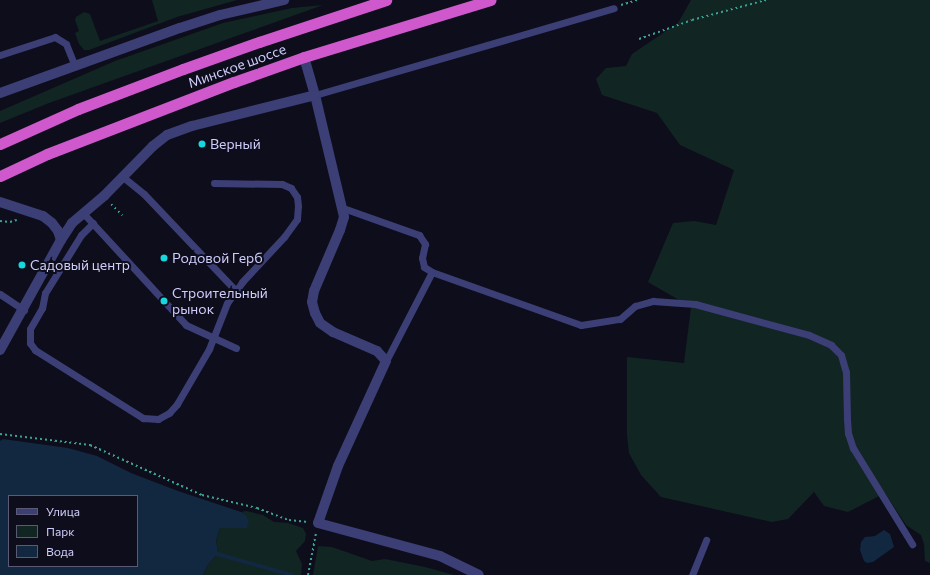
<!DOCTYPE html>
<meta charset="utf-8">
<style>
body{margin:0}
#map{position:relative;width:930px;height:575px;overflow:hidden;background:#0e0d1b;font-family:Commissioner,sans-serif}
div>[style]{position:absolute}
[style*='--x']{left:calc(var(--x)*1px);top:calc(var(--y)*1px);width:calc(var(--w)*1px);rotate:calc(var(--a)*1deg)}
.green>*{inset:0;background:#112523}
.water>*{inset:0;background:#122740}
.stream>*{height:3.5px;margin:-1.75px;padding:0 1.75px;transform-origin:1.75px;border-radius:1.75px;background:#122740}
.path>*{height:2px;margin-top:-1px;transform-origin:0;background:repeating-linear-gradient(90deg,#38a395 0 2px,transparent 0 5px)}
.service>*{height:7px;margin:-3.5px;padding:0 3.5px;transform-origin:3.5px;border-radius:3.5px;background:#3c3e76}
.minor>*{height:10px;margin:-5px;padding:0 5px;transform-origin:5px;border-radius:5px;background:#3c3e76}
.trunk>*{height:11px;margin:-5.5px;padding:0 5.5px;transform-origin:5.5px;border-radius:5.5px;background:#cf58cc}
.dots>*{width:11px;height:11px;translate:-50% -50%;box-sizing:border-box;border:2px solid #0e0d1b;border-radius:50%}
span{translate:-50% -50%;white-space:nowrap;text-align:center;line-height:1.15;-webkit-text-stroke:4px #0e0d1b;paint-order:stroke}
.street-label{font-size:14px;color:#ceccfa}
.poi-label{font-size:14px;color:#ceccfa}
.left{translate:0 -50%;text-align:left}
.legend{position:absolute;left:8px;top:495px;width:130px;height:72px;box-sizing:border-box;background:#0e0d1b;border:1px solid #5b5974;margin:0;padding:5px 7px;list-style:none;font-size:12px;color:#ceccfa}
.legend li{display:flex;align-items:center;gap:8px;height:20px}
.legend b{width:20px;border:1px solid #5b5974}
</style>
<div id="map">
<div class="green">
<i style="clip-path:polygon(152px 0,237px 0,177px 17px,89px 50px,84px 50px,79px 44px,75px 33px,79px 31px,75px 20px,76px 17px,84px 12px,90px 14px,100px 41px,158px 21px)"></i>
<i style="clip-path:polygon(691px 0,930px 0,930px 563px,925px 561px,924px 544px,921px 535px,906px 525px,885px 493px,848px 512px,824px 506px,814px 492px,788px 519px,772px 522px,661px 497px,641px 475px,629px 453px,627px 435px,627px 357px,684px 363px,691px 307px,648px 282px,673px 223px,694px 221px,716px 225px,734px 170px,680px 145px,657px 113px,602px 95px,596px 79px,606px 68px,626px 66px,632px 54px,678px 23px)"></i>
<i style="clip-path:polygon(323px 5px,49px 103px,0 123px,0 111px,115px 61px,223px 23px,292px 8px)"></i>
<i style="clip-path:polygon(246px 511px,263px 515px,274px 522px,288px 523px,303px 528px,306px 534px,305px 541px,296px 551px,302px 564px,301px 575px,203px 575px,207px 566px,218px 553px,216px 540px,220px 528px,238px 528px,246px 515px,241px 512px)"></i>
<i style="clip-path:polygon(318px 546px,332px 547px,372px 561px,385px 559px,425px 567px,454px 575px,313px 575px)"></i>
</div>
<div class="water">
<i style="clip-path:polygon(evenodd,3px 439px,68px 448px,97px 456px,131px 473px,178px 491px,241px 512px,246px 515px,249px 522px,247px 528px,220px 528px,216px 540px,218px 553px,207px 566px,203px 575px,0 575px,0 441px,3px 439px,9px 496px,137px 496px,137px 566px,9px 566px,9px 496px)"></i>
<i style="clip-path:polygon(884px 530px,890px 534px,894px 547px,873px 562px,867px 563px,864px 561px,860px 550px,861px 542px,865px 537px,875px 536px)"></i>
</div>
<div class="stream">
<i style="--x:214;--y:553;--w:81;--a:15.8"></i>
</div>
<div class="path">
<i style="--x:621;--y:5;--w:17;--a:-17"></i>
<i style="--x:639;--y:39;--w:56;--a:-19.7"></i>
<i style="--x:692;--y:20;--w:77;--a:-15.1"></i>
<i style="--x:111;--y:204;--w:16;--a:45"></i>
<i style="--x:0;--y:221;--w:10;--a:6"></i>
<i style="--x:10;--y:222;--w:7;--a:-16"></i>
<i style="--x:0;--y:434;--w:91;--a:7"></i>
<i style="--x:90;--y:445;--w:123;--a:24.1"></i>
<i style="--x:202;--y:495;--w:57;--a:13.3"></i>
<i style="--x:257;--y:508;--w:34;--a:21"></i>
<i style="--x:289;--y:520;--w:19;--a:6"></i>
<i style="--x:308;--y:575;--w:43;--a:-79.2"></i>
</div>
<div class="service">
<i style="--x:0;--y:55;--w:58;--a:-18.1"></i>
<i style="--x:55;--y:37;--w:13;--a:32"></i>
<i style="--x:66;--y:44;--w:24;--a:68"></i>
<i style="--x:315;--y:95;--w:311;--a:-16.2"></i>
<i style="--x:123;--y:177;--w:27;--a:39"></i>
<i style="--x:144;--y:194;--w:134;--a:46.5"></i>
<i style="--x:343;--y:208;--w:81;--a:19.6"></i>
<i style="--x:419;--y:235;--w:11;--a:56"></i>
<i style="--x:425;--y:244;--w:14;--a:102"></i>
<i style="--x:422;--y:258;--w:9;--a:77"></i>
<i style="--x:424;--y:267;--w:9;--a:32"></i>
<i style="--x:432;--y:272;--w:158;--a:19.6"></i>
<i style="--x:581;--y:325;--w:39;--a:-9"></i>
<i style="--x:620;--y:319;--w:20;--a:-41"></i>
<i style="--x:635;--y:306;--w:19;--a:-16"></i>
<i style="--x:653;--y:301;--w:42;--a:4.1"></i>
<i style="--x:695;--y:304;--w:118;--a:15.2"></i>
<i style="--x:809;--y:335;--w:24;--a:24"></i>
<i style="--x:831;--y:345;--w:14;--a:45"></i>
<i style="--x:841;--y:355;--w:18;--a:74"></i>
<i style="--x:846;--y:372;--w:47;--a:88.8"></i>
<i style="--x:847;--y:419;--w:14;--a:86"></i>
<i style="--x:848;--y:433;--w:16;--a:72"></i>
<i style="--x:853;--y:448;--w:113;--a:58.4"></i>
<i style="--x:84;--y:214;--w:151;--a:47.4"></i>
<i style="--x:186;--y:325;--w:55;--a:24.7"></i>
<i style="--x:93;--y:223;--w:17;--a:135"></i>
<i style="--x:81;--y:235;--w:68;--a:121.8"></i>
<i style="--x:45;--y:293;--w:15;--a:101"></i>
<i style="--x:42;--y:308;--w:24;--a:120"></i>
<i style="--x:30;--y:329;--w:14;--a:90"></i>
<i style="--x:30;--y:343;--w:9;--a:54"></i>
<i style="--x:35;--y:350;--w:128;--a:32.2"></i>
<i style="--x:143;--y:418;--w:15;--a:4"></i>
<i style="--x:158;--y:419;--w:13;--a:-29"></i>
<i style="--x:169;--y:413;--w:12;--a:-48"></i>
<i style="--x:177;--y:404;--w:64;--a:-59.8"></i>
<i style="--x:209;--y:349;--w:49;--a:-68.6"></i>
<i style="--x:227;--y:303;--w:26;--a:-54"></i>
<i style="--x:242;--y:282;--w:62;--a:-47"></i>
<i style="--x:284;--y:237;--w:22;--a:-54"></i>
<i style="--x:297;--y:219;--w:13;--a:-86"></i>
<i style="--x:298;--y:206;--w:9;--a:-96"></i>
<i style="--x:297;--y:197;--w:11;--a:-124"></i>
<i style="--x:291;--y:188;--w:10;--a:-156"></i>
<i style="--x:282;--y:184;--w:68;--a:-179.2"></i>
<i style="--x:0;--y:294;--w:29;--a:34"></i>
<i style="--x:386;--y:361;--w:100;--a:-62.7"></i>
<i style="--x:692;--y:575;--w:38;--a:-68"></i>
</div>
<div class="minor">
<i style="--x:304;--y:57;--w:40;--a:74"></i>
<i style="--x:315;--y:95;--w:125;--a:76.6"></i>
<i style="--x:344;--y:217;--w:14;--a:107"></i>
<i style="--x:340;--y:230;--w:66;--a:113.1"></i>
<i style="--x:314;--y:291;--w:11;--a:100"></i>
<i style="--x:312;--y:302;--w:11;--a:75"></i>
<i style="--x:315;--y:313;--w:11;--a:63"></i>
<i style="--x:320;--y:323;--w:16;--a:35"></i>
<i style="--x:333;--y:332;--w:48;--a:23.4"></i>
<i style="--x:377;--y:351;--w:13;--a:48"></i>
<i style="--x:386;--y:361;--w:115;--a:114.6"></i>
<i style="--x:338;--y:466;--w:60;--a:109.3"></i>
<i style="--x:318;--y:523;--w:126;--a:15.1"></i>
<i style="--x:440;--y:556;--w:43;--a:26"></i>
<i style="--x:0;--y:93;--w:191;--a:-19.9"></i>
<i style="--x:180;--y:28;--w:42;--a:-18"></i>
<i style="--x:220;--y:15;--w:66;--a:-13.2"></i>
<i style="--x:0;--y:202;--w:45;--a:18"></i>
<i style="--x:43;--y:216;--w:11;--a:38"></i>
<i style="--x:52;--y:223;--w:10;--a:53"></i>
<i style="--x:58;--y:231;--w:9;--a:72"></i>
<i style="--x:0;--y:350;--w:126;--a:-61"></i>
<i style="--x:61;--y:240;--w:20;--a:-57"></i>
<i style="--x:72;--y:223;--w:42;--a:-40.2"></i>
<i style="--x:104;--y:196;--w:70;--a:-45.6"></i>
<i style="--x:153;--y:146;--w:18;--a:-38"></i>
<i style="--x:167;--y:135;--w:27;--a:-20"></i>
<i style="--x:192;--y:126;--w:127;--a:-14.1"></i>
</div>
<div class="trunk">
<i style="--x:0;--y:144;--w:85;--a:-24.2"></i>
<i style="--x:78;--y:109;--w:112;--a:-20.9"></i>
<i style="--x:183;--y:69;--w:81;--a:-19.6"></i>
<i style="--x:259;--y:42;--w:134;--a:-18.3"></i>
<i style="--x:0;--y:176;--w:52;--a:-25.1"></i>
<i style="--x:47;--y:154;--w:200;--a:-21.1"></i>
<i style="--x:234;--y:82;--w:74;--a:-19.7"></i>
<i style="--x:304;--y:57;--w:195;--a:-17"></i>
</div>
<div class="dots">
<i style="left:202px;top:144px;background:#15d7dd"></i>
<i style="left:164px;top:258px;background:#15d7dd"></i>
<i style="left:22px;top:265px;background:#15d7dd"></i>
<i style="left:164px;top:301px;background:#15d7dd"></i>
</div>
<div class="street-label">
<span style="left:237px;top:66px;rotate:-20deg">Минское шоссе</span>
</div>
<div class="poi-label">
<span class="left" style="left:210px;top:144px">Верный</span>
<span class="left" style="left:172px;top:258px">Родовой Герб</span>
<span class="left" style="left:30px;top:265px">Садовый центр</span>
<span class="left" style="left:172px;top:301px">Строительный<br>рынок</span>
</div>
<ul class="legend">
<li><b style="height:5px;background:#3c3e76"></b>Улица</li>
<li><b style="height:11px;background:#112523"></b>Парк</li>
<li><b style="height:11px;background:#122740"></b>Вода</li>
</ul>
</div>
